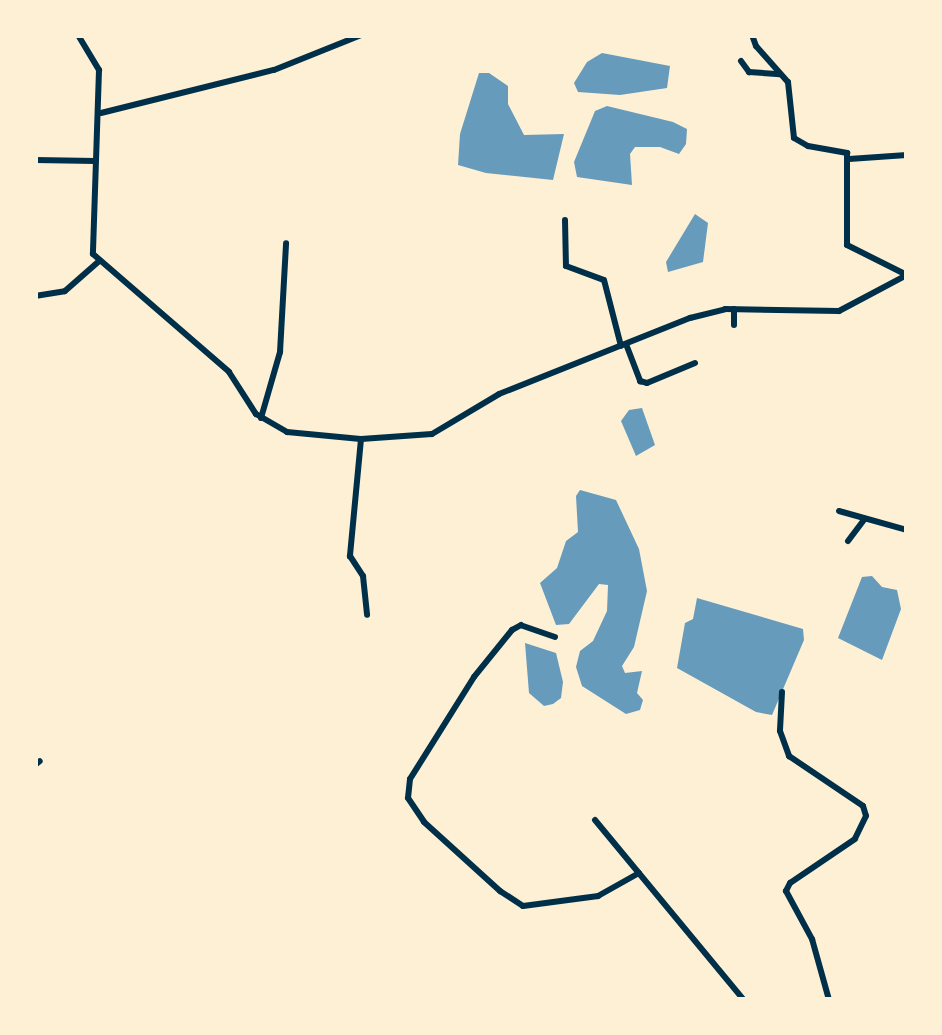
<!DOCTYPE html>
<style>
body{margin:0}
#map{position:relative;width:942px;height:1035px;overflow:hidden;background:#fdf0d5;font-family:Rubik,sans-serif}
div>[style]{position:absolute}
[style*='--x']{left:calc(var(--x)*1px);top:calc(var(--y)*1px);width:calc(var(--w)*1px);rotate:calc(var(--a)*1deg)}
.water>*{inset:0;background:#669bbc}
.minor>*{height:6px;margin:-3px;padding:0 3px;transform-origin:3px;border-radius:3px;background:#003049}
span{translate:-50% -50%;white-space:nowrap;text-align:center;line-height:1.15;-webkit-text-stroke:10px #fdf0d5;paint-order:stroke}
.frame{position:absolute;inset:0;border:38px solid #fdf0d5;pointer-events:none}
</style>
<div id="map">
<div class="water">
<i style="clip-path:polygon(602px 53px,670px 66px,667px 88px,620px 95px,578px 92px,574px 83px,587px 62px)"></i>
<i style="clip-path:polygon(479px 73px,489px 73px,508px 86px,508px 104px,524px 135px,564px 134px,553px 180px,486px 173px,458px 165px,460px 134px)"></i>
<i style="clip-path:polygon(607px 106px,673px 122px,687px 129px,686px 144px,679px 154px,660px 147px,635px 147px,630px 154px,632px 185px,577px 177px,574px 162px,595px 111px)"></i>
<i style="clip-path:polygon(695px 214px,708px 223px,703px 262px,668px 272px,666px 262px)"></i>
<i style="clip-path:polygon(642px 408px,655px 445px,636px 456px,621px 421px,629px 410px)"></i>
<i style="clip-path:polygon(580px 490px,616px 500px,639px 549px,647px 591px,634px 647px,622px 666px,625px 673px,642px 671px,637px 693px,643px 700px,640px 710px,626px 714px,582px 686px,576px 667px,580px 651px,593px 641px,607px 611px,608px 585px,599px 584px,569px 624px,556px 625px,540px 583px,557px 568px,566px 541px,578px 532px,576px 496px)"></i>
<i style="clip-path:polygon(872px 576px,882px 587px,897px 590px,901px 609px,882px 660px,838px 638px,862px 577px)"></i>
<i style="clip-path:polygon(697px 598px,803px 629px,804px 640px,772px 715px,756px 712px,677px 668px,685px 623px,693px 619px)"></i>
<i style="clip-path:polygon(525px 643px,556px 653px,563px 682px,561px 698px,553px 704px,544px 706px,529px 693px)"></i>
</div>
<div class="minor">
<i style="--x:78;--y:35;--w:41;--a:59"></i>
<i style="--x:99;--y:70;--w:184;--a:91.9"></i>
<i style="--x:93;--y:254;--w:180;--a:40.9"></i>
<i style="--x:229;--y:372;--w:50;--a:57.3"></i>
<i style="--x:256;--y:414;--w:36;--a:30"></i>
<i style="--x:287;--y:432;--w:74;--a:5.4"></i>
<i style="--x:361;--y:439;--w:71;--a:-4"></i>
<i style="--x:432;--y:434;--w:78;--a:-30.8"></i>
<i style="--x:499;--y:394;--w:206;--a:-21.7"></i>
<i style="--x:690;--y:318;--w:36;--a:-14"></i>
<i style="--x:725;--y:309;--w:114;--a:1"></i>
<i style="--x:839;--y:311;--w:77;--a:-27.9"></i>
<i style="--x:752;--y:35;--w:12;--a:70"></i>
<i style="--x:756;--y:46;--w:48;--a:48.4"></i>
<i style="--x:788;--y:82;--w:56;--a:83.9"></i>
<i style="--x:794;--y:138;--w:16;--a:30"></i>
<i style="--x:808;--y:146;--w:40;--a:10"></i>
<i style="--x:847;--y:153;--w:92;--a:90"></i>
<i style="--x:847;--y:245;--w:67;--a:26.6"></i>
<i style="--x:741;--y:61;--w:14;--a:54"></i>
<i style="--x:749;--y:72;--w:31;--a:4"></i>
<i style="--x:101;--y:113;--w:178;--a:-14"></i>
<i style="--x:274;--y:70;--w:94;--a:-21.9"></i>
<i style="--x:849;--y:159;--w:58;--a:-3.9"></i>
<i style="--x:35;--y:160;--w:60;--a:1"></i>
<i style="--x:565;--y:220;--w:46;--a:88.8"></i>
<i style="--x:566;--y:266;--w:40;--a:20.2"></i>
<i style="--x:604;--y:280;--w:68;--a:75.6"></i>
<i style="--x:35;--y:296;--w:30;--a:-9"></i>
<i style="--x:65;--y:291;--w:44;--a:-41.3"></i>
<i style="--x:734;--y:309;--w:16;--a:90"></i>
<i style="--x:626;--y:344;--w:40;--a:69"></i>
<i style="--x:640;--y:381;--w:7;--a:16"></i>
<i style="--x:647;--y:383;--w:52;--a:-22.6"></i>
<i style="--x:261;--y:418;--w:69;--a:-73.9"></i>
<i style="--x:280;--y:352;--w:109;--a:-86.8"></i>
<i style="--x:361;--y:439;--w:118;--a:95.4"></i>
<i style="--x:350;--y:556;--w:24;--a:57"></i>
<i style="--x:363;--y:576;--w:39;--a:84"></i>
<i style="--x:839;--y:511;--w:71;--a:15.6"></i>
<i style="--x:848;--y:541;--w:26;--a:-53"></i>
<i style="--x:555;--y:637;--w:36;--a:-161"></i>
<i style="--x:521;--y:625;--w:10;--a:151"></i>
<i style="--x:512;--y:630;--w:60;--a:129"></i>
<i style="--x:474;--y:677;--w:120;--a:122.1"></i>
<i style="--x:410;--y:779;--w:19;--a:96"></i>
<i style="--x:408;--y:798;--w:29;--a:56"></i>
<i style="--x:424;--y:822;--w:103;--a:42.2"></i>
<i style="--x:500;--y:891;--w:27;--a:33"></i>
<i style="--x:523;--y:906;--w:76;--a:-7.6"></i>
<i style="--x:598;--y:896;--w:47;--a:-29.3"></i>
<i style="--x:782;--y:692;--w:39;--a:93"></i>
<i style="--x:780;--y:731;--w:27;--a:70"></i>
<i style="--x:789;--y:756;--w:89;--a:34"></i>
<i style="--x:863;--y:806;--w:10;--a:73"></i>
<i style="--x:866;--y:816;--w:25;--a:116"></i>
<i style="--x:855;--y:839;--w:78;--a:145.9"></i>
<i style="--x:790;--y:883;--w:9;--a:117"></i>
<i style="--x:786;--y:891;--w:55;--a:61.6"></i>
<i style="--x:812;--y:939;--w:63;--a:74.4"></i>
<i style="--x:35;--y:765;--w:6;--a:-39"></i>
<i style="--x:595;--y:820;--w:234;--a:50.4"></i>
</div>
<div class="frame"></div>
</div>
